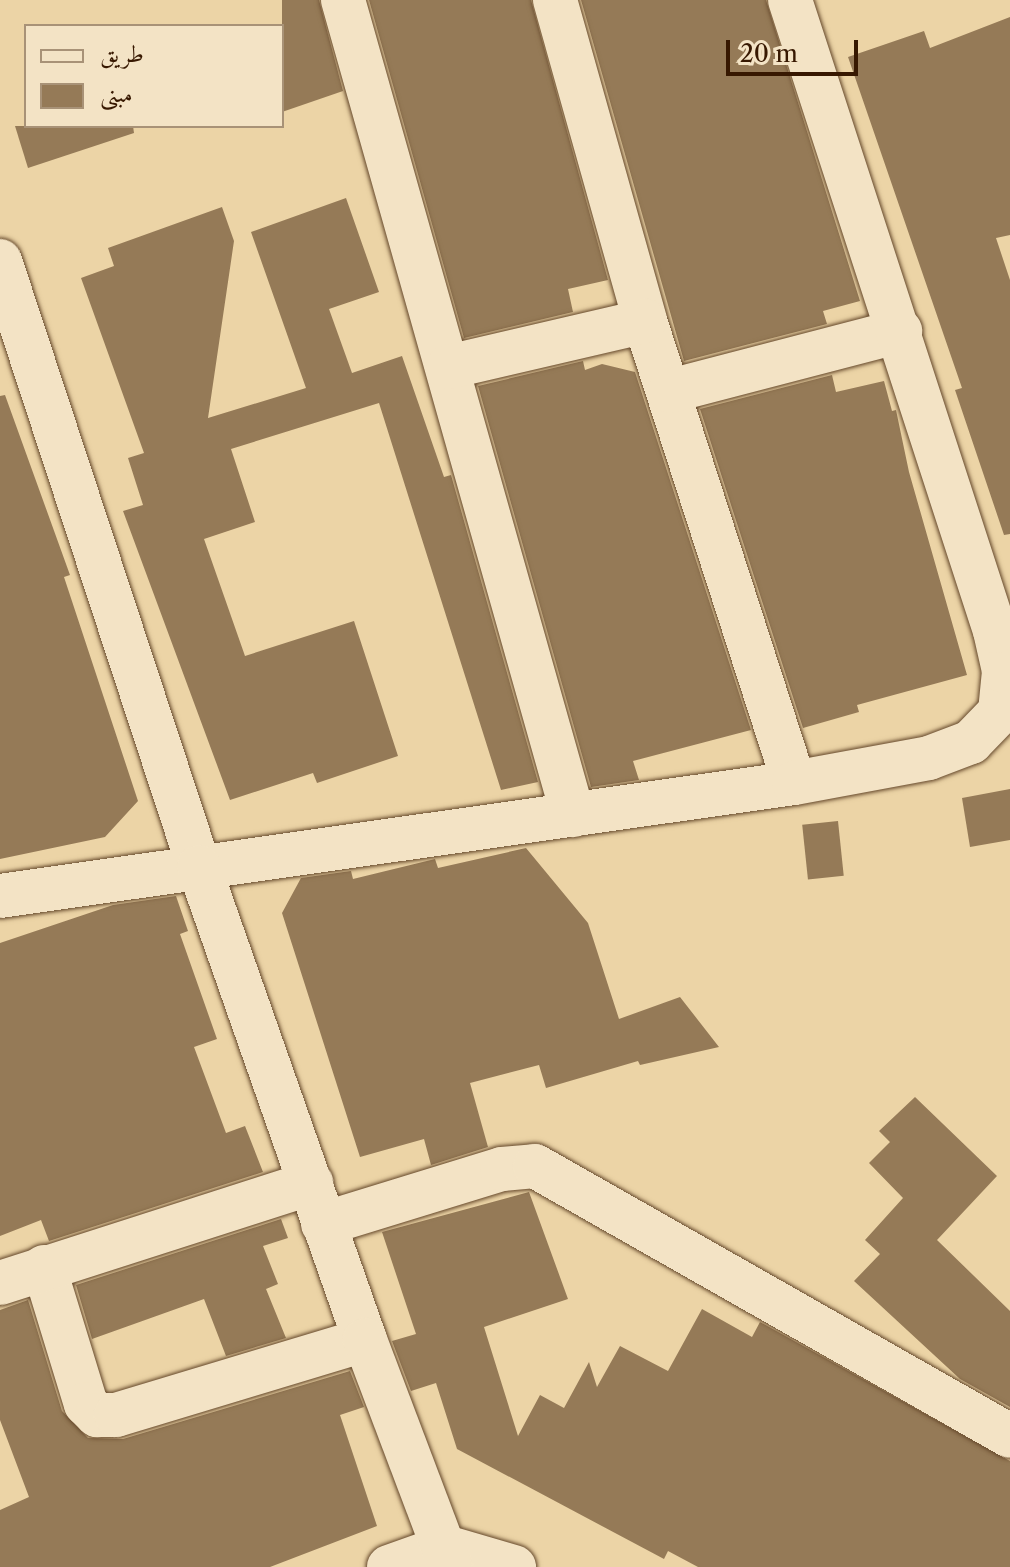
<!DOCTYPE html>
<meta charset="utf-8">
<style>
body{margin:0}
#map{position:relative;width:1010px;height:1567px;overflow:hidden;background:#ecd4a6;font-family:"Libre Caslon Text",Amiri,serif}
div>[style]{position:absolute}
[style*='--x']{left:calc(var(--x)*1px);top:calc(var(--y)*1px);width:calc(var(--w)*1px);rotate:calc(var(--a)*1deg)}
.building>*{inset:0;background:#957a57;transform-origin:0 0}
.roads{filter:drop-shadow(0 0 2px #64472a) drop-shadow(0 0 2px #64472a)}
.minor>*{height:44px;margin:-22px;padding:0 22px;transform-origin:22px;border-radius:22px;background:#f3e3c5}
.tertiary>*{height:44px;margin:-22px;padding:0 22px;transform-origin:22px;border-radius:22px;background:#f3e3c5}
span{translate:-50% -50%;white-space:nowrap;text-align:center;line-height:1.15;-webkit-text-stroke:6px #f3e3c5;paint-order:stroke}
.legend{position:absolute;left:24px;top:24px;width:260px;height:104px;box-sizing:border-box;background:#f3e3c5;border:2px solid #a89277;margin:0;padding:10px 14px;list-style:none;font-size:24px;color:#371801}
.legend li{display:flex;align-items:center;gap:16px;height:40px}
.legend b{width:40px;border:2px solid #a89277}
.scale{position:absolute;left:726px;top:40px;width:132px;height:36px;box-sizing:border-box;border:4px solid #371801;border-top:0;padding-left:10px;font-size:24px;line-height:28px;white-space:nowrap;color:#371801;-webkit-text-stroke:6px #f3e3c5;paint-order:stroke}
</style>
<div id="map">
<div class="building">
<i style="clip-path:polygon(282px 0,319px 0,343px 91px,282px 112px)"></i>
<i style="clip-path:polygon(369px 0,531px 0,608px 280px,568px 289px,573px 312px,464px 338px)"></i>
<i style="clip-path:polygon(581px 0,766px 0,860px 301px,823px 311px,827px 324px,684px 361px)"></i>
<i style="clip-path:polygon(1010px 17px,1010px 235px,996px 238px,1010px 280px,1010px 534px,1004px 535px,955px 390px,962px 388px,848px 57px,924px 31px,930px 48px)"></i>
<i style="clip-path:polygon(15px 126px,133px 126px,134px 133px,28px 168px)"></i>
<i style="clip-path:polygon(346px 198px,379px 292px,329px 309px,352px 373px,402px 356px,444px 477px,451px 475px,538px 782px,501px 790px,379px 403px,231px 449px,255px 522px,204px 539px,245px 656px,354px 621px,398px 756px,317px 783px,313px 773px,230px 800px,123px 511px,143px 505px,128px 458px,144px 453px,81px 278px,114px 266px,108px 248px,222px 207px,234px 241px,208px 418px,306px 388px,251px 232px)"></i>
<i style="clip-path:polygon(583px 361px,585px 370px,602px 364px,635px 372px,751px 730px,633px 761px,639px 780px,591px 787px,478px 386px)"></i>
<i style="clip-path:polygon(832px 375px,836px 392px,884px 381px,892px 411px,896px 410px,909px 472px,967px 675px,857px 705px,859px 712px,803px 728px,700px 409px)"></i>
<i style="clip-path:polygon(5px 395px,70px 575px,64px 577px,138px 801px,105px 837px,0 859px,0 396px)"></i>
<i style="clip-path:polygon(1010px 789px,1010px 840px,970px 847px,962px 798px)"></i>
<i style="left:838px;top:821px;width:55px;height:36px;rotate:84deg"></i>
<i style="clip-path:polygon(526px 848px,588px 923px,619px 1019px,680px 997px,719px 1047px,640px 1065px,638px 1061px,546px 1088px,539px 1065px,470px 1083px,488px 1147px,431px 1165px,424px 1139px,360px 1157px,282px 913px,301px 878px,351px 871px,353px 879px,435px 859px,438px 868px)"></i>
<i style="clip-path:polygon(176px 896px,188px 931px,180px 934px,217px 1039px,194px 1047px,226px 1133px,245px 1126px,263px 1172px,49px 1241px,41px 1220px,0 1236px,0 943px,113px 905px)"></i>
<i style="clip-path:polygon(915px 1097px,997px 1176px,937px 1240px,1010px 1311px,1010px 1407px,960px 1379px,854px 1281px,880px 1254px,865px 1240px,903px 1198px,869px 1163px,890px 1142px,879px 1131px)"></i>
<i style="clip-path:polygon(529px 1192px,568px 1299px,484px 1327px,518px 1436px,540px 1395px,564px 1408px,589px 1362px,597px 1387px,620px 1346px,668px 1371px,702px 1309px,752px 1337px,760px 1322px,1010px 1461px,1010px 1567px,698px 1567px,668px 1551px,664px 1559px,457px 1449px,436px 1383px,411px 1391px,392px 1341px,416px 1334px,382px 1232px)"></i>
<i style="clip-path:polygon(281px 1219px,288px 1238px,263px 1246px,278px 1284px,266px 1289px,286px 1338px,226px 1356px,204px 1299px,92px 1339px,76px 1285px)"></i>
<i style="clip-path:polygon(28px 1300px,62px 1411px,88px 1438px,123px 1439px,350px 1371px,364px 1407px,340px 1415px,377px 1526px,270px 1567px,0 1567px,0 1510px,29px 1497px,0 1420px,0 1310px)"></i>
</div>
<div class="roads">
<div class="minor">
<i style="--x:343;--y:0;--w:847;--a:74.24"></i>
<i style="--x:555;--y:0;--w:333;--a:74.3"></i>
<i style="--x:645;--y:321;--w:485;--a:72.1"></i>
<i style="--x:448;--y:367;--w:202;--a:-13.1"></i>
<i style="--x:670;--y:391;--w:238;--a:-14.6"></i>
<i style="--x:0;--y:896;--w:802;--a:-8.1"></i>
<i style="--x:794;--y:783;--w:137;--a:-10.5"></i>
<i style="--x:929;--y:758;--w:45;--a:-20.9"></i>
<i style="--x:971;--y:742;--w:42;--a:-46"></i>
<i style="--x:1000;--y:712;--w:41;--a:-84.4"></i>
<i style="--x:1004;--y:671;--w:41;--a:-102.7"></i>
<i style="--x:995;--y:631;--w:663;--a:-108"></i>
<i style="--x:323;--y:1224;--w:187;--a:-17.1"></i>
<i style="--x:502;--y:1169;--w:33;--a:-5"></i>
<i style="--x:535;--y:1166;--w:546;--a:29.61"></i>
<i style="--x:44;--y:1267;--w:143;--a:73"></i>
<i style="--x:86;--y:1404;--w:16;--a:45"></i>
<i style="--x:97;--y:1415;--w:19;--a:0"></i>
<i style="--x:116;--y:1415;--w:260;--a:-16.8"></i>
<i style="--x:0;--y:1283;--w:327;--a:-17.8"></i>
<i style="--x:389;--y:1567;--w:59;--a:-19.7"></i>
<i style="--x:445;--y:1547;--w:72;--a:16.2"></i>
</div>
<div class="tertiary">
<i style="--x:0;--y:261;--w:638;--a:71.82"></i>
<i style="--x:199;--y:867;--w:501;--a:70.66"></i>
<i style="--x:365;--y:1340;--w:243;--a:69.3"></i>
</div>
</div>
<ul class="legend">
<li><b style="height:10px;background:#f3e3c5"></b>طريق</li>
<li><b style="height:22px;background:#957a57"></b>مبنى</li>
</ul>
<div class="scale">20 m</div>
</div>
